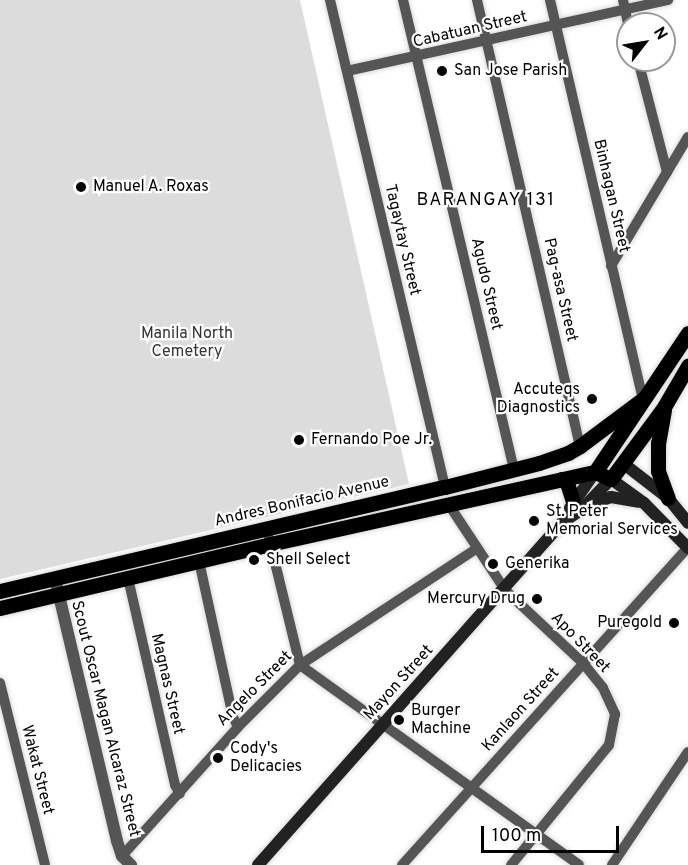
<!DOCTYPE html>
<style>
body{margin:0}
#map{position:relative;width:688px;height:865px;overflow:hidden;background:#fff;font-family:Overpass,sans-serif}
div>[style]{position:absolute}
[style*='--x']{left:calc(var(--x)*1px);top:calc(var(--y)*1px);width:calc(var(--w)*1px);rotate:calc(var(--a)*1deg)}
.green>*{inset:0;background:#dcdcdc}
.roads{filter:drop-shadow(0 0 2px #dbdbdb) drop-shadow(0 0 2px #dbdbdb)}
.minor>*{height:10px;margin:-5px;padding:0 5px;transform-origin:5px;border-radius:5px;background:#555}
.tertiary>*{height:12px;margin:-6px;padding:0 6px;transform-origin:6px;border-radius:6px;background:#555}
.secondary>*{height:12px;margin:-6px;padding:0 6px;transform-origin:6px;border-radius:6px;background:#222}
.primary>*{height:15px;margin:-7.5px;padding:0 7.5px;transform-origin:7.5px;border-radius:7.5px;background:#000}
.dots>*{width:16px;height:16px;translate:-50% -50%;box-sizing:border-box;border:3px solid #fff;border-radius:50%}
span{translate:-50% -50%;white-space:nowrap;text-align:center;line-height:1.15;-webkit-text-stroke:4.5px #fff;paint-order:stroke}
.street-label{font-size:16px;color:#000}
.poi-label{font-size:16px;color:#000}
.left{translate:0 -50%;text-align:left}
.right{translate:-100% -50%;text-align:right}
.park-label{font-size:16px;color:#333}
.neighbourhood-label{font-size:18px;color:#000;letter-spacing:1.5px}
.north{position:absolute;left:616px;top:12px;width:60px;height:60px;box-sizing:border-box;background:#fff;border:2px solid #999;border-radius:50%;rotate:59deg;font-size:16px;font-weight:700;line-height:24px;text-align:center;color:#000}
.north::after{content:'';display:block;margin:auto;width:21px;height:27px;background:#000;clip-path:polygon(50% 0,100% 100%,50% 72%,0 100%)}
.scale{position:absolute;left:481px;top:826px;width:138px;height:27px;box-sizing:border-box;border:3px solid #000;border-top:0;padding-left:8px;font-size:18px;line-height:21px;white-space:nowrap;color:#000;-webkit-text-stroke:4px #fff;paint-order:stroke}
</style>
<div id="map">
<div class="green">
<i style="clip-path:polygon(0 0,300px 0,409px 484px,0 579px)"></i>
</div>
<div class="roads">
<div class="minor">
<i style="--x:330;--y:0;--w:500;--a:76.71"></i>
<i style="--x:403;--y:0;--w:482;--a:76.7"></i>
<i style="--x:477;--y:0;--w:458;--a:77"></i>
<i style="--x:550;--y:0;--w:410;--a:76.9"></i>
<i style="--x:623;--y:0;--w:25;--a:78"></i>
<i style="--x:638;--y:60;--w:116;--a:75.5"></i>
<i style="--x:347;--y:71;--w:329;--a:-12.5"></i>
<i style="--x:611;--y:266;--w:150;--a:-59.2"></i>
<i style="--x:449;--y:505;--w:102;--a:56.6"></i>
<i style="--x:505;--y:590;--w:107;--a:43.1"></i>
<i style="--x:583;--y:663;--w:32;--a:51"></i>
<i style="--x:603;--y:688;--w:29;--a:65"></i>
<i style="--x:615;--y:714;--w:32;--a:101"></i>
<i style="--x:609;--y:745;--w:155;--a:129.2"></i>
<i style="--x:269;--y:538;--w:131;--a:76.3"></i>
<i style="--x:300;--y:665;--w:343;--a:35.6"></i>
<i style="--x:199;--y:561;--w:160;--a:77.7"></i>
<i style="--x:233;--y:717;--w:11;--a:63"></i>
<i style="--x:128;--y:578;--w:212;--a:77.2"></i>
<i style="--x:175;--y:785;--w:10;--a:61"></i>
<i style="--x:0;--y:683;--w:187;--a:76.1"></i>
<i style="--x:122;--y:856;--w:173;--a:-48"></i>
<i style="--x:238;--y:727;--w:88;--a:-45"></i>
<i style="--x:300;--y:665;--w:211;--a:-33.4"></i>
<i style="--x:402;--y:865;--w:426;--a:-48"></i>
<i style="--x:612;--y:865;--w:136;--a:-56.1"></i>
</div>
<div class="tertiary">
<i style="--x:57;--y:587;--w:261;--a:76.7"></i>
<i style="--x:117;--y:841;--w:16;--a:72"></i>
<i style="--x:122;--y:856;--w:13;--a:45"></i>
</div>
<div class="secondary">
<i style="--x:624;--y:464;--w:56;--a:37.7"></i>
<i style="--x:668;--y:498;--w:32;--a:51"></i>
<i style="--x:589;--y:505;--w:23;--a:-20"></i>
<i style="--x:611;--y:497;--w:28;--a:10"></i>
<i style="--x:570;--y:508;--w:44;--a:-55.2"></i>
<i style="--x:258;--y:865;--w:459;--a:-48.4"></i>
<i style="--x:563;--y:522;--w:22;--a:-34"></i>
<i style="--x:581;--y:510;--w:43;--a:-45.9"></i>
<i style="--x:611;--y:479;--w:41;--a:36"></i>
<i style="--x:644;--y:503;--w:63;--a:45.6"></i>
</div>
<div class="primary">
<i style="--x:664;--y:410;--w:34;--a:100"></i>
<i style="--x:658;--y:443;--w:28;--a:90"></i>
<i style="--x:658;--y:471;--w:29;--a:70"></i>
<i style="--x:595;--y:472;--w:167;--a:-56.2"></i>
<i style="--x:562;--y:479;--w:6;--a:39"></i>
<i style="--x:567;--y:483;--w:19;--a:72"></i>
<i style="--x:0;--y:591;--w:457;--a:-13.2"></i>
<i style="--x:445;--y:487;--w:97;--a:-14.3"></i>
<i style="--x:539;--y:463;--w:31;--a:-19"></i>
<i style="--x:568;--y:453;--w:14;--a:-30"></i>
<i style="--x:580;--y:446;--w:79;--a:-36.7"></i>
<i style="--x:0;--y:608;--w:277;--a:-13.3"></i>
<i style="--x:270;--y:544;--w:333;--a:-12.5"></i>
<i style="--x:595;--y:472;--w:17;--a:24"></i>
<i style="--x:611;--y:479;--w:89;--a:-53.6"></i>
<i style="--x:664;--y:407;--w:48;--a:-59.7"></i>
</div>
</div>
<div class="dots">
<i style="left:442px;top:71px;background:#000"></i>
<i style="left:81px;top:187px;background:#000"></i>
<i style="left:592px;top:399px;background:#000"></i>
<i style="left:299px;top:440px;background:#000"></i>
<i style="left:534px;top:521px;background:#000"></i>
<i style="left:254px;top:560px;background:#000"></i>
<i style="left:493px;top:564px;background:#000"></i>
<i style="left:537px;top:599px;background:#000"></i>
<i style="left:674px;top:623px;background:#000"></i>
<i style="left:399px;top:720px;background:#000"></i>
<i style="left:218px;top:758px;background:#000"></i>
</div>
<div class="street-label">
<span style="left:470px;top:30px;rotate:-13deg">Cabatuan Street</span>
<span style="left:611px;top:196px;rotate:77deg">Binhagan Street</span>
<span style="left:402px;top:240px;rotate:77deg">Tagaytay Street</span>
<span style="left:486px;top:284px;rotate:77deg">Agudo Street</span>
<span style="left:560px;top:290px;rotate:77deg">Pag-asa Street</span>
<span style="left:302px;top:502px;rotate:-13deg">Andres Bonifacio Avenue</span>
<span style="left:580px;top:643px;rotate:46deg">Apo Street</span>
<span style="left:399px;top:683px;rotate:-48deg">Mayon Street</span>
<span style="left:167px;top:684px;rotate:77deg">Magnas Street</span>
<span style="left:255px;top:689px;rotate:-45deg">Angelo Street</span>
<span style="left:521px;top:710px;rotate:-48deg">Kanlaon Street</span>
<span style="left:105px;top:719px;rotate:76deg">Scout Oscar Magan Alcaraz Street</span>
<span style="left:37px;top:770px;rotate:76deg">Wakat Street</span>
</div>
<div class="poi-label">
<span class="left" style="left:454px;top:71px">San Jose Parish</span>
<span class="left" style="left:93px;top:187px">Manuel A. Roxas</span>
<span class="right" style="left:580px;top:399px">Accuteqs<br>Diagnostics</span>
<span class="left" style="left:311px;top:440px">Fernando Poe Jr.</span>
<span class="left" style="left:546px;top:521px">St. Peter<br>Memorial Services</span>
<span class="left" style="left:266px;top:560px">Shell Select</span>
<span class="left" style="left:505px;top:564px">Generika</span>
<span class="right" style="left:525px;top:599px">Mercury Drug</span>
<span class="right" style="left:662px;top:623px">Puregold</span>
<span class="left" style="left:411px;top:720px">Burger<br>Machine</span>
<span class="left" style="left:230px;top:758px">Cody's<br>Delicacies</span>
</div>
<div class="park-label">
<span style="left:187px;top:343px">Manila North<br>Cemetery</span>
</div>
<div class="neighbourhood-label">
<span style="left:486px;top:201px">BARANGAY 131</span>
</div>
<div class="north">N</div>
<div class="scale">100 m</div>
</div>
